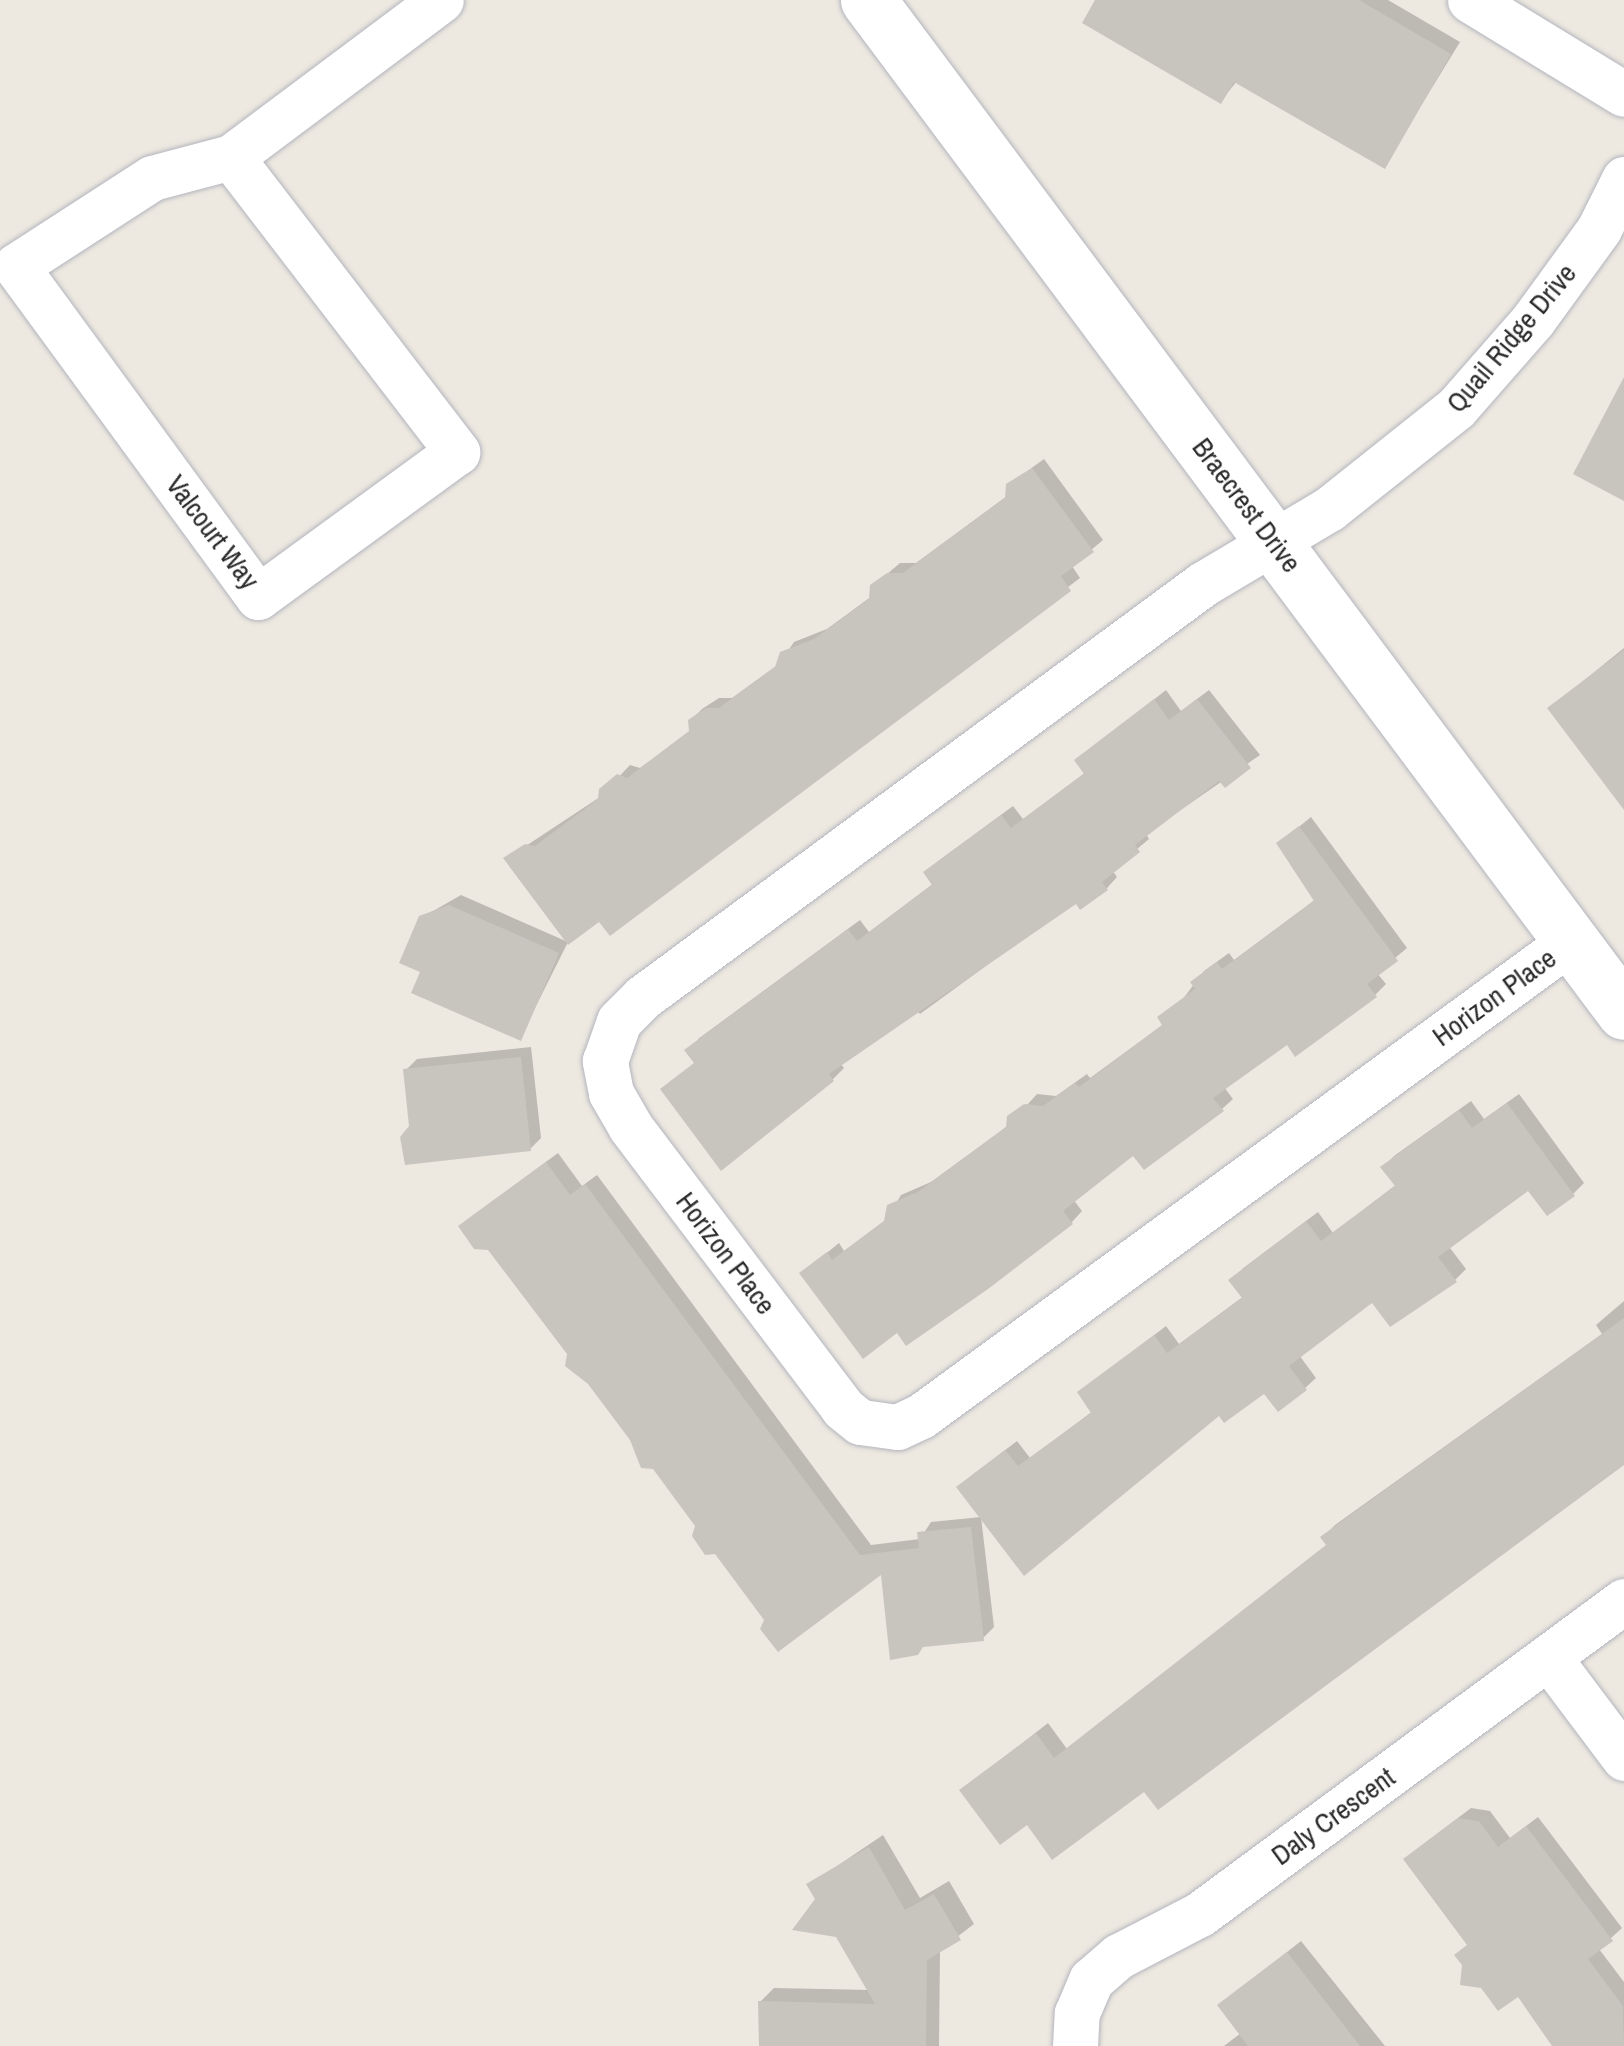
<!DOCTYPE html>
<style>
body{margin:0}
#map{position:relative;width:1624px;height:2046px;overflow:hidden;background:#ede8e0;font-family:"Archivo Narrow",sans-serif}
div>[style]{position:absolute}
[style*='--x']{left:calc(var(--x)*1px);top:calc(var(--y)*1px);width:calc(var(--w)*1px);rotate:calc(var(--a)*1deg)}
.shadow>*{inset:0;background:#0003}
.building>*{inset:0;background:#c8c5bf}
.roads{filter:drop-shadow(0 0 2px #b3b5be) drop-shadow(0 0 2px #b3b5be)}
.minor>*{height:45px;margin:-22.5px;padding:0 22.5px;transform-origin:22.5px;border-radius:22.5px;background:#fff}
.tertiary>*{height:55px;margin:-27.5px;padding:0 27.5px;transform-origin:27.5px;border-radius:27.5px;background:#fff}
span{translate:-50% -50%;white-space:nowrap;text-align:center;line-height:1.15;-webkit-text-stroke:10px #fff;paint-order:stroke}
.street-label{font-size:28px;color:#2c2c2c}
</style>
<div id="map">
<div class="shadow">
<i style="clip-path:polygon(1098px 0,1388px 0,1460px 42px,1384px 166px,1237px 81px,1221px 101px)"></i>
<i style="clip-path:polygon(1044px 459px,1103px 540px,1072px 566px,1080px 578px,610px 933px,599px 918px,506px 859px,600px 797px,630px 765px,640px 768px,692px 730px,690px 721px,702px 709px,719px 698px,732px 698px,779px 664px,794px 642px,827px 629px,872px 596px,873px 586px,900px 563px,916px 563px,1007px 496px,1008px 485px)"></i>
<i style="clip-path:polygon(1624px 648px,1624px 806px,1550px 708px)"></i>
<i style="clip-path:polygon(1166px 690px,1181px 711px,1209px 690px,1260px 755px,1146px 834px,1149px 839px,1112px 870px,1117px 877px,1107px 888px,1081px 907px,1076px 900px,920px 1014px,915px 1008px,840px 1063px,844px 1068px,833px 1079px,722px 1167px,696px 1062px,698px 1039px,860px 920px,869px 932px,934px 883px,937px 862px,1013px 806px,1023px 819px,1086px 772px,1077px 760px)"></i>
<i style="clip-path:polygon(1311px 817px,1407px 948px,1377px 973px,1386px 984px,1375px 995px,1287px 1042px,1224px 1087px,1233px 1099px,1222px 1109px,1134px 1153px,1073px 1199px,1082px 1211px,1072px 1222px,906px 1343px,897px 1329px,802px 1273px,839px 1243px,844px 1251px,887px 1219px,901px 1195px,931px 1182px,1009px 1125px,1037px 1094px,1056px 1096px,1087px 1074px,1090px 1078px,1164px 1024px,1204px 971px,1229px 953px,1234px 960px,1316px 899px,1279px 843px)"></i>
<i style="clip-path:polygon(461px 895px,568px 942px,520px 1038px,423px 970px,421px 918px)"></i>
<i style="clip-path:polygon(531px 1047px,541px 1138px,530px 1149px,412px 1127px,406px 1070px,417px 1059px)"></i>
<i style="clip-path:polygon(1519px 1094px,1584px 1183px,1573px 1194px,1529px 1187px,1450px 1248px,1466px 1269px,1455px 1280px,1372px 1300px,1299px 1355px,1316px 1378px,1305px 1388px,1265px 1390px,1219px 1412px,1024px 1573px,970px 1477px,1017px 1441px,1030px 1458px,1093px 1411px,1080px 1392px,1166px 1326px,1179px 1344px,1244px 1296px,1242px 1269px,1318px 1212px,1333px 1233px,1397px 1184px,1384px 1167px,1394px 1156px,1471px 1101px,1484px 1119px)"></i>
<i style="clip-path:polygon(558px 1153px,582px 1186px,597px 1175px,871px 1545px,920px 1539px,931px 1522px,981px 1517px,994px 1627px,983px 1638px,883px 1570px,767px 1619px,472px 1216px)"></i>
<i style="clip-path:polygon(1624px 1301px,1624px 1457px,1144px 1788px,1027px 1822px,962px 1790px,1048px 1723px,1067px 1749px,1328px 1544px,1323px 1537px,1335px 1525px,1602px 1334px,1596px 1325px)"></i>
<i style="clip-path:polygon(1471px 1808px,1490px 1811px,1510px 1838px,1538px 1817px,1622px 1928px,1599px 1949px,1624px 1982px,1624px 2046px,1555px 2046px,1518px 1993px,1469px 1943px,1417px 1849px)"></i>
<i style="clip-path:polygon(883px 1835px,920px 1898px,949px 1881px,974px 1924px,940px 1950px,939px 2046px,775px 2046px,760px 2002px,774px 1988px,870px 1990px,809px 1885px)"></i>
<i style="clip-path:polygon(1301px 1941px,1385px 2046px,1224px 2046px,1241px 2033px,1220px 2005px)"></i>
</div>
<div class="building">
<i style="clip-path:polygon(1095px 0,1359px 0,1451px 54px,1385px 169px,1234px 82px,1221px 104px,1082px 23px)"></i>
<i style="clip-path:polygon(1624px 377px,1624px 501px,1573px 474px)"></i>
<i style="clip-path:polygon(1032px 468px,1094px 552px,1061px 576px,1071px 591px,610px 936px,599px 922px,568px 945px,503px 858px,525px 844px,535px 846px,598px 799px,599px 789px,617px 774px,627px 778px,689px 731px,688px 720px,706px 708px,719px 708px,775px 667px,780px 652px,814px 639px,869px 599px,870px 585px,887px 573px,903px 573px,1005px 498px,1006px 484px)"></i>
<i style="clip-path:polygon(1624px 650px,1624px 810px,1547px 708px)"></i>
<i style="clip-path:polygon(1154px 699px,1169px 720px,1197px 699px,1251px 768px,1225px 788px,1219px 781px,1135px 845px,1140px 852px,1102px 882px,1108px 890px,1080px 910px,1076px 904px,829px 1074px,834px 1081px,721px 1171px,660px 1089px,694px 1063px,684px 1050px,848px 929px,857px 941px,932px 885px,923px 872px,1001px 815px,1011px 828px,1084px 774px,1074px 760px)"></i>
<i style="clip-path:polygon(1299px 826px,1398px 961px,1367px 984px,1377px 997px,1295px 1057px,1287px 1045px,1213px 1098px,1224px 1111px,1144px 1170px,1133px 1156px,1063px 1211px,1073px 1224px,988px 1289px,906px 1346px,897px 1333px,863px 1359px,799px 1273px,827px 1252px,832px 1260px,884px 1221px,887px 1205px,918px 1192px,1006px 1127px,1007px 1116px,1024px 1104px,1043px 1106px,1075px 1083px,1079px 1087px,1162px 1025px,1157px 1017px,1195px 989px,1190px 982px,1217px 962px,1222px 969px,1314px 901px,1276px 843px)"></i>
<i style="clip-path:polygon(449px 905px,559px 953px,521px 1041px,411px 993px,420px 972px,399px 963px,419px 916px)"></i>
<i style="clip-path:polygon(521px 1057px,531px 1151px,405px 1165px,400px 1137px,409px 1126px,403px 1069px)"></i>
<i style="clip-path:polygon(1507px 1103px,1575px 1196px,1547px 1216px,1528px 1191px,1438px 1257px,1457px 1282px,1390px 1327px,1372px 1303px,1289px 1366px,1307px 1390px,1278px 1412px,1264px 1394px,1224px 1423px,1219px 1416px,1024px 1576px,956px 1487px,1005px 1450px,1018px 1466px,1091px 1413px,1077px 1392px,1154px 1335px,1167px 1353px,1242px 1298px,1228px 1280px,1306px 1221px,1321px 1241px,1395px 1186px,1380px 1167px,1459px 1110px,1472px 1128px)"></i>
<i style="clip-path:polygon(546px 1162px,570px 1195px,585px 1184px,860px 1555px,919px 1548px,917px 1532px,971px 1527px,984px 1641px,923px 1647px,918px 1655px,890px 1660px,881px 1575px,778px 1652px,760px 1629px,764px 1620px,715px 1554px,705px 1555px,692px 1536px,695px 1526px,653px 1469px,641px 1468px,630px 1440px,588px 1384px,565px 1366px,567px 1354px,488px 1250px,474px 1249px,458px 1226px)"></i>
<i style="clip-path:polygon(1624px 1318px,1624px 1465px,1158px 1810px,1144px 1792px,1052px 1860px,1027px 1825px,1000px 1845px,959px 1790px,1036px 1733px,1054px 1758px,1326px 1545px,1320px 1537px)"></i>
<i style="clip-path:polygon(1458px 1818px,1479px 1821px,1498px 1847px,1526px 1826px,1613px 1941px,1588px 1959px,1623px 2006px,1624px 2046px,1552px 2046px,1518px 1997px,1498px 2011px,1481px 1988px,1460px 1985px,1462px 1965px,1454px 1955px,1467px 1945px,1403px 1859px)"></i>
<i style="clip-path:polygon(869px 1847px,905px 1910px,934px 1894px,961px 1940px,927px 1960px,926px 2046px,759px 2046px,758px 2001px,875px 2004px,836px 1937px,792px 1930px,815px 1899px,806px 1884px)"></i>
<i style="clip-path:polygon(1287px 1952px,1360px 2046px,1248px 2046px,1217px 2005px)"></i>
</div>
<div class="roads">
<div class="minor">
<i style="--x:1470;--y:0;--w:180;--a:31.4"></i>
<i style="--x:231;--y:157;--w:372;--a:52.5"></i>
<i style="--x:457;--y:452;--w:246;--a:143.9"></i>
<i style="--x:258;--y:597;--w:410;--a:-126.2"></i>
<i style="--x:16;--y:266;--w:162;--a:-32.9"></i>
<i style="--x:152;--y:178;--w:82;--a:-14.9"></i>
<i style="--x:231;--y:157;--w:262;--a:-36.8"></i>
<i style="--x:1571;--y:941;--w:805;--a:143.84"></i>
<i style="--x:921;--y:1416;--w:26;--a:155"></i>
<i style="--x:897;--y:1427;--w:37;--a:-172"></i>
<i style="--x:860;--y:1422;--w:22;--a:-141"></i>
<i style="--x:843;--y:1408;--w:353;--a:-127.1"></i>
<i style="--x:630;--y:1126;--w:38;--a:-120"></i>
<i style="--x:611;--y:1093;--w:33;--a:-101"></i>
<i style="--x:605;--y:1061;--w:42;--a:-70.7"></i>
<i style="--x:619;--y:1021;--w:34;--a:-45"></i>
<i style="--x:643;--y:997;--w:696;--a:-36.41"></i>
<i style="--x:1203;--y:584;--w:147;--a:-30.8"></i>
<i style="--x:1329;--y:509;--w:162;--a:-38.5"></i>
<i style="--x:1456;--y:408;--w:117;--a:-48.8"></i>
<i style="--x:1533;--y:320;--w:112;--a:-54"></i>
<i style="--x:1599;--y:229;--w:56;--a:-63.4"></i>
<i style="--x:1549;--y:1658;--w:125;--a:53.1"></i>
<i style="--x:1075;--y:2046;--w:33;--a:-87"></i>
<i style="--x:1077;--y:2013;--w:36;--a:-67"></i>
<i style="--x:1091;--y:1980;--w:37;--a:-41"></i>
<i style="--x:1119;--y:1956;--w:91;--a:-27.4"></i>
<i style="--x:1200;--y:1914;--w:527;--a:-36.44"></i>
</div>
<div class="tertiary">
<i style="--x:868;--y:0;--w:1263;--a:53.24"></i>
</div>
</div>
<div class="street-label">
<span style="left:1511px;top:338px;rotate:-50deg">Quail Ridge Drive</span>
<span style="left:1247px;top:505px;rotate:53deg">Braecrest Drive</span>
<span style="left:213px;top:532px;rotate:53deg">Valcourt Way</span>
<span style="left:1494px;top:997px;rotate:-36deg">Horizon Place</span>
<span style="left:726px;top:1253px;rotate:53deg">Horizon Place</span>
<span style="left:1333px;top:1816px;rotate:-36deg">Daly Crescent</span>
</div>
</div>
